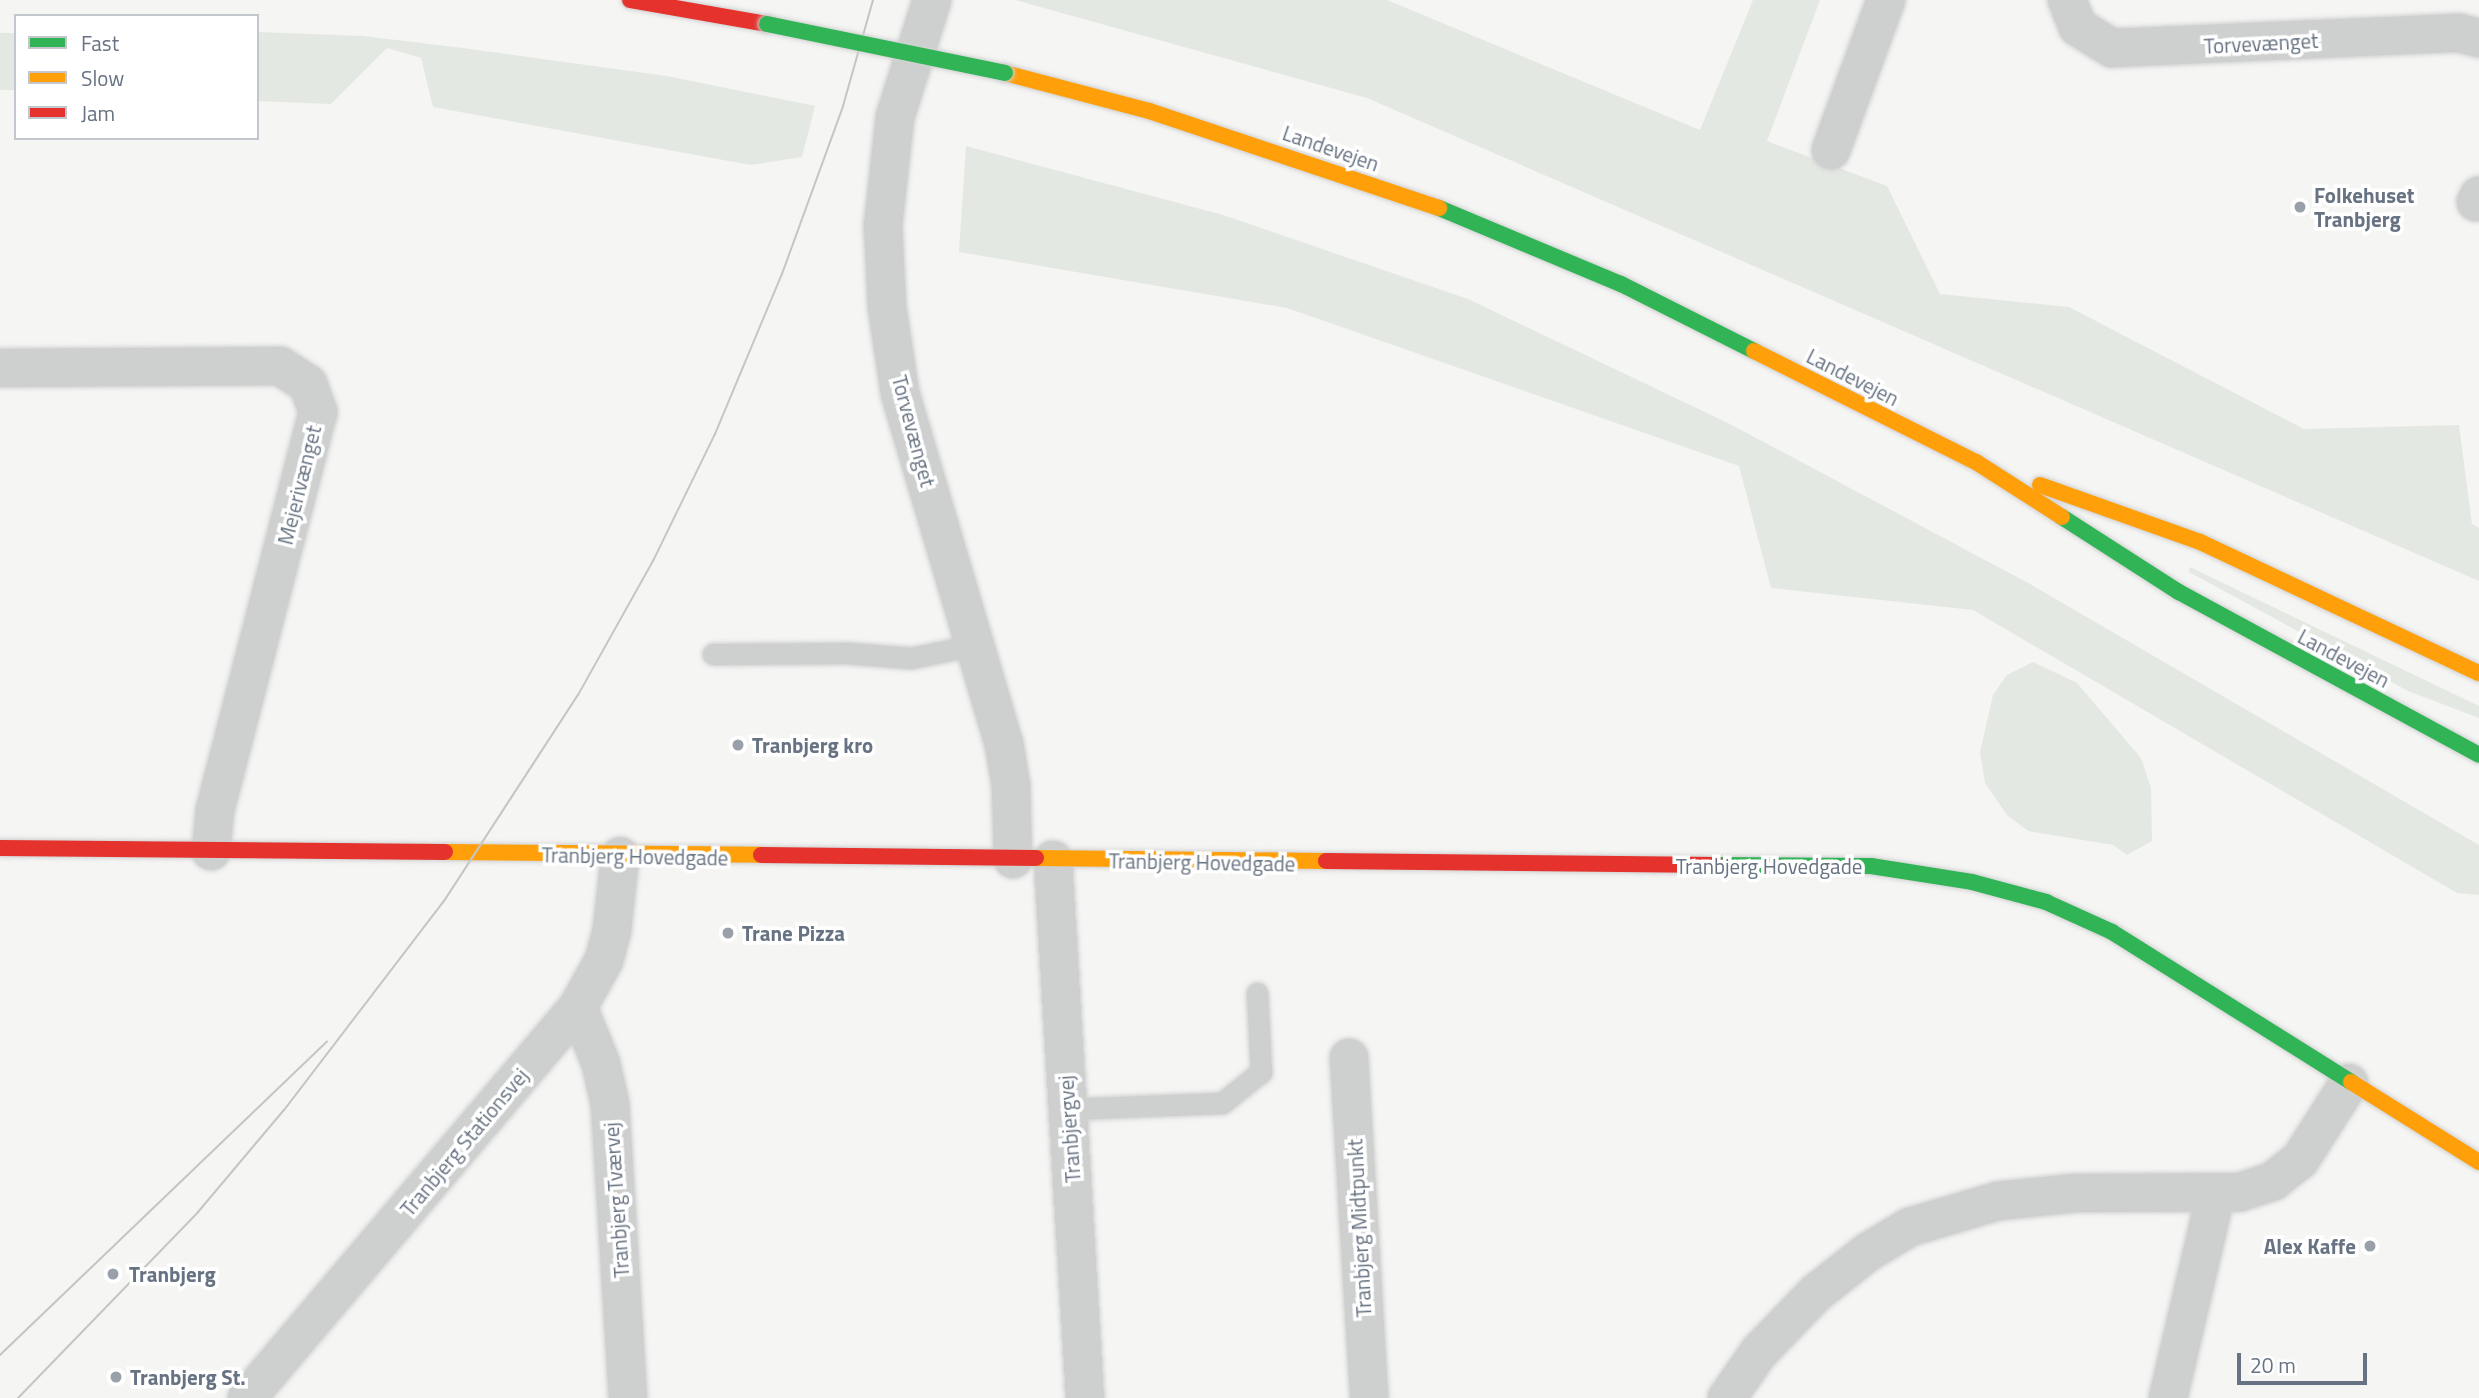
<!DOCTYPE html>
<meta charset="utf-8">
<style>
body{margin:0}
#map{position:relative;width:2479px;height:1398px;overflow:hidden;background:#f5f5f4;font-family:"Titillium Web",sans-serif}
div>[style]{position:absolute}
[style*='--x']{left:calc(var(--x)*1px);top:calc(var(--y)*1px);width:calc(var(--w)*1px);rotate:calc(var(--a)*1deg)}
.green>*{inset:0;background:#e4e8e2;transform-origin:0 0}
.roads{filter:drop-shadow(0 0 2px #d1d1d2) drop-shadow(0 0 2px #d1d1d2)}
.lane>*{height:21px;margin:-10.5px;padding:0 10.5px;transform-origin:10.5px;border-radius:10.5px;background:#cecfcf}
.street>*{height:38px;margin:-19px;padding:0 19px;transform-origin:19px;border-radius:19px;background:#cecfcf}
.fast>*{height:16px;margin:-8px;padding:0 8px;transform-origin:8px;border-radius:8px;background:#30b455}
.slow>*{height:16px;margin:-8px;padding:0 8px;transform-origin:8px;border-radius:8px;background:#ff9f0a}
.jam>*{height:16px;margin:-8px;padding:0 8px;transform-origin:8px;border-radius:8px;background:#e5322d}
.tram>*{height:2px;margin:-1px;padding:0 1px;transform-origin:1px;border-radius:1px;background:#c4c5c5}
.bridges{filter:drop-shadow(0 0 2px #d1d1d2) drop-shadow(0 0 2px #d1d1d2)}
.fast-bridge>*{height:16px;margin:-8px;padding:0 8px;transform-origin:8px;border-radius:8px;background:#30b455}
.dots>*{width:19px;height:19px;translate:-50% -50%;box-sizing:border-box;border:4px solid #fff;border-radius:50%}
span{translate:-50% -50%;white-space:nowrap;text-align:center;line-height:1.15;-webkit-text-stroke:7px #fff;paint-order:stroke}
.street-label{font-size:21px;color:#677382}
.poi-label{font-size:21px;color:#677382;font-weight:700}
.left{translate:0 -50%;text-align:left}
.right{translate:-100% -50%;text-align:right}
.legend{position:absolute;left:14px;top:14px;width:245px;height:126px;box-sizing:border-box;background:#fff;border:2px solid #c2c7cd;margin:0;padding:9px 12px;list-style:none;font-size:21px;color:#677382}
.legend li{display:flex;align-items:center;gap:14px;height:35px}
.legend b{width:35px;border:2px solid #c2c7cd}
.scale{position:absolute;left:2237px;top:1353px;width:130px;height:32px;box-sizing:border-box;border:4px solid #677382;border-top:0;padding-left:9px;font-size:21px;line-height:24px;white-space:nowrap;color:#677382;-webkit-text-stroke:5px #fff;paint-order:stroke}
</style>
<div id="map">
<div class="green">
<i style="clip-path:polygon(1015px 0,1387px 0,1700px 130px,1753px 0,1820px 0,1767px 141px,1887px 186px,1940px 294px,2069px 307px,2304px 429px,2459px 425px,2472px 524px,2479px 528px,2479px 581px,1367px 98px)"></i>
<i style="clip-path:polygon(257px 32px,363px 36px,463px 48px,667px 76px,815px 106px,802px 157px,751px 165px,433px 107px,421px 58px,387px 48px,331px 104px,257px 101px)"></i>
<i style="left:0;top:33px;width:16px;height:57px"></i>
<i style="clip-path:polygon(966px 146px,1223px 215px,1468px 299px,1730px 424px,2030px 584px,2479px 845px,2479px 895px,2457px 893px,1973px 610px,1771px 588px,1739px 466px,1287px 308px,959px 252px)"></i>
<i style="clip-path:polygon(2190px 567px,2479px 706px,2479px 718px,2408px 691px,2189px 572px)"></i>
<i style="clip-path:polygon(2033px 662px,2077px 683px,2141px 758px,2151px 788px,2152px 841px,2127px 855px,2113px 845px,2028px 831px,2007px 815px,1985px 783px,1980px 752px,1993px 695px,2007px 675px)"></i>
</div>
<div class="roads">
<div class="lane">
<i style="--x:713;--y:654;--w:134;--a:-0.4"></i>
<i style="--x:847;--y:653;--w:64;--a:4.5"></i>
<i style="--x:911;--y:658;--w:65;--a:-11.5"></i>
<i style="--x:1067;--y:1109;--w:155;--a:-2.2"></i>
<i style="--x:1222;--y:1103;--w:50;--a:-38.5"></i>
<i style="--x:1261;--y:1072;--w:79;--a:-92.9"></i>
</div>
<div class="street">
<i style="--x:932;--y:0;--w:123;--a:107.5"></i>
<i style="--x:895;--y:117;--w:109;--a:96.3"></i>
<i style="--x:883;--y:225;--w:82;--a:87.2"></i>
<i style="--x:887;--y:307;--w:87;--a:81.4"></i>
<i style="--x:900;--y:393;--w:366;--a:73.5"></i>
<i style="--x:1004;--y:744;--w:43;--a:80.5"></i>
<i style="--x:1011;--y:786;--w:73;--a:88.4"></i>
<i style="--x:2067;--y:0;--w:29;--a:68"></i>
<i style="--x:2078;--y:27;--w:40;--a:32"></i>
<i style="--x:2112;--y:48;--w:347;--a:-2.5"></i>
<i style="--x:2459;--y:33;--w:21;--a:14"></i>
<i style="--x:1831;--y:150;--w:160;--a:-69.9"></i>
<i style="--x:2476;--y:202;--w:7;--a:-63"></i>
<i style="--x:0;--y:368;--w:280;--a:-0.4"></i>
<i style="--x:280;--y:366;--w:33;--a:33"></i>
<i style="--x:308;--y:384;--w:30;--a:70"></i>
<i style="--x:318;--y:412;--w:410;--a:104.5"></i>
<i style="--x:215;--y:809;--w:42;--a:95.4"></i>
<i style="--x:1053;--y:860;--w:539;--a:86.6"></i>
<i style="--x:578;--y:1007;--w:61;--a:68"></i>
<i style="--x:601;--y:1064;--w:41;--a:77.3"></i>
<i style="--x:610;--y:1104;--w:295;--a:86.5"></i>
<i style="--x:1349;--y:1058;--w:341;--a:86.6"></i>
<i style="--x:247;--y:1398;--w:512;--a:-49.75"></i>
<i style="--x:578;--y:1007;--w:54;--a:-61"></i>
<i style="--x:604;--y:960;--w:31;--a:-75"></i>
<i style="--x:612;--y:930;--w:74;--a:-83.8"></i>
<i style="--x:1727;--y:1398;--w:56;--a:-55.2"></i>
<i style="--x:1759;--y:1352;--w:82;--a:-46"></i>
<i style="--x:1816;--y:1293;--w:66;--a:-38.3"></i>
<i style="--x:1868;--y:1252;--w:49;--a:-30.8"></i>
<i style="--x:1910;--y:1227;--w:92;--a:-16.5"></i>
<i style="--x:1998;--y:1201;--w:78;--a:-5.9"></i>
<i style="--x:2076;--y:1193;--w:164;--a:-0.3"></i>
<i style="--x:2240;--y:1192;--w:35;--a:-18"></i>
<i style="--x:2273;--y:1181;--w:34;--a:-38"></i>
<i style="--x:2300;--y:1160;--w:91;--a:-57.5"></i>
<i style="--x:2168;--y:1398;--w:211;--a:-76.8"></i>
</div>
<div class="fast">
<i style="--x:1439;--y:208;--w:197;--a:22.7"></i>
<i style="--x:1621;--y:284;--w:149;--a:26.7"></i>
<i style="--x:2062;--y:517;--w:139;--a:32.7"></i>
<i style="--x:2179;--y:592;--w:341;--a:28.5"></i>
<i style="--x:1717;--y:865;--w:154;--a:0.4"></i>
<i style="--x:1871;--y:866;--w:102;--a:9"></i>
<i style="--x:1972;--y:882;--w:77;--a:15.1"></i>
<i style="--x:2046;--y:902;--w:72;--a:24.4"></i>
<i style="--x:2112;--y:932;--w:282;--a:32.1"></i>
</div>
<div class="slow">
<i style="--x:1005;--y:73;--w:149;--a:14.8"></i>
<i style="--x:1149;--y:111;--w:306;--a:18.5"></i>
<i style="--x:1754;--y:351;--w:248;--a:26.6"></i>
<i style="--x:1976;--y:462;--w:102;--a:32.6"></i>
<i style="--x:2040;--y:485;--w:170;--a:19.6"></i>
<i style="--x:2200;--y:542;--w:308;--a:25.2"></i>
<i style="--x:445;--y:852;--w:316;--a:0.5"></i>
<i style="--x:1036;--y:858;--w:290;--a:0.6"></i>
<i style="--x:2351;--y:1082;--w:151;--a:32"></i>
</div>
<div class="jam">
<i style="--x:630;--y:0;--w:139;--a:9.9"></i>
<i style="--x:0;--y:848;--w:445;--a:0.5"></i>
<i style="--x:761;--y:855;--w:275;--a:0.6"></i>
<i style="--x:1326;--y:861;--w:391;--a:0.6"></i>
</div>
</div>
<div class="tram">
<i style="--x:0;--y:1355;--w:453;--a:-43.8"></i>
<i style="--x:18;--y:1398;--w:259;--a:-45.9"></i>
<i style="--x:198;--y:1212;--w:133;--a:-49.9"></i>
<i style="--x:284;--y:1110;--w:263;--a:-52.6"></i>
<i style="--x:444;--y:901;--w:246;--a:-57"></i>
<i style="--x:578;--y:695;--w:154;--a:-60.8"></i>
<i style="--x:653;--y:561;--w:141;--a:-64"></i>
<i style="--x:715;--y:434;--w:173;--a:-67.3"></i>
<i style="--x:782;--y:274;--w:179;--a:-70"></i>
<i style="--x:843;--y:106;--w:110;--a:-74.2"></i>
</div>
<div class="bridges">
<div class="fast-bridge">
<i style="--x:767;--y:24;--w:243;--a:11.6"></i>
</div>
</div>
<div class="dots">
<i style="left:2300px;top:207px;background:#99a0aa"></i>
<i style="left:738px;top:745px;background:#99a0aa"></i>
<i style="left:728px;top:933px;background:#99a0aa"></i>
<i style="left:2370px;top:1246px;background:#99a0aa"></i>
<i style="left:113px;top:1274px;background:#99a0aa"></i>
<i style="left:116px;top:1377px;background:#99a0aa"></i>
</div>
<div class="street-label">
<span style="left:2261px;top:43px;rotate:-3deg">Torvevænget</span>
<span style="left:1331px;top:148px;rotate:19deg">Landevejen</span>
<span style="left:1853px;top:377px;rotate:27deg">Landevejen</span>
<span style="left:914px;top:431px;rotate:75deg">Torvevænget</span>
<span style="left:299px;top:485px;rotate:-76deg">Mejerivænget</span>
<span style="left:2344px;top:658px;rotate:28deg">Landevejen</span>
<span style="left:635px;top:856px;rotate:1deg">Tranbjerg Hovedgade</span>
<span style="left:1202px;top:862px;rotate:1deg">Tranbjerg Hovedgade</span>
<span style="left:1769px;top:866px">Tranbjerg Hovedgade</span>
<span style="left:1069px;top:1129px;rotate:-94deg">Tranbjergvej</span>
<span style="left:464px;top:1142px;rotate:-50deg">Tranbjerg Stationsvej</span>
<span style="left:616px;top:1200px;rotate:-94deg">Tranbjerg Tværvej</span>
<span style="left:1359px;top:1228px;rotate:-93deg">Tranbjerg Midtpunkt</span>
</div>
<div class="poi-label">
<span class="left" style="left:2314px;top:207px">Folkehuset<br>Tranbjerg</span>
<span class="left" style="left:752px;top:745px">Tranbjerg kro</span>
<span class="left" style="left:742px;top:933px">Trane Pizza</span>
<span class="right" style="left:2356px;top:1246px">Alex Kaffe</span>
<span class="left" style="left:129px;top:1274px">Tranbjerg</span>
<span class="left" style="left:130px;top:1377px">Tranbjerg St.</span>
</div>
<ul class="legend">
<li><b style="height:9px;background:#30b455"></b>Fast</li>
<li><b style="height:9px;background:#ff9f0a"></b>Slow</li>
<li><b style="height:9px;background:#e5322d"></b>Jam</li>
</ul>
<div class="scale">20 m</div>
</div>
